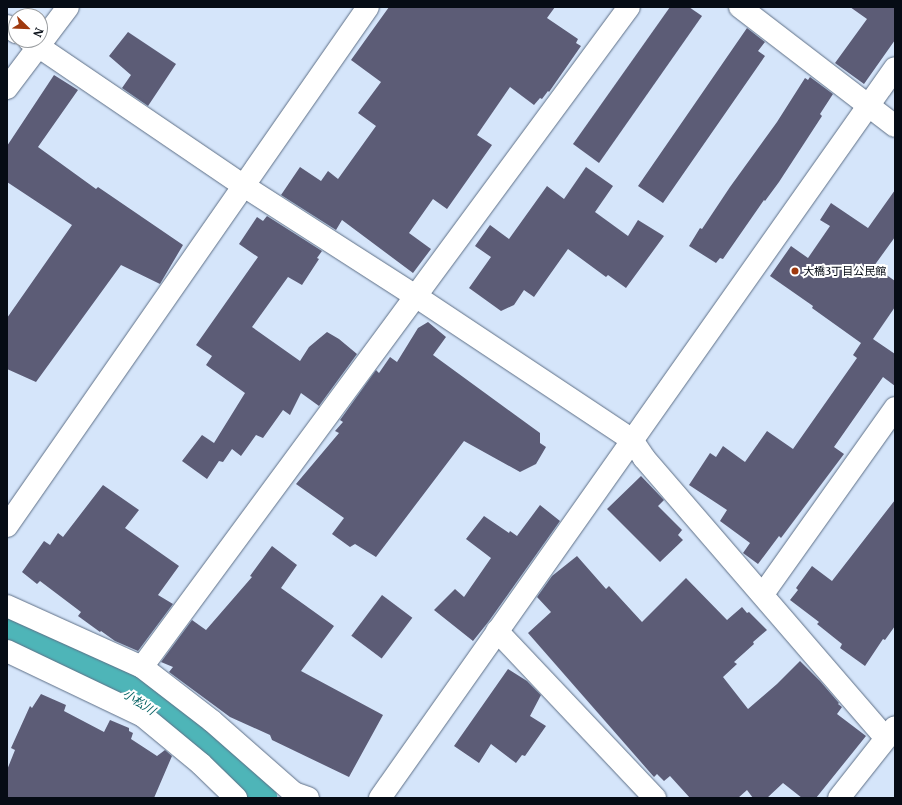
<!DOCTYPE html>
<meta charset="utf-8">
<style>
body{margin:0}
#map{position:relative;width:902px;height:805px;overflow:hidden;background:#d5e5fa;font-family:Merriweather,"Noto Sans JP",serif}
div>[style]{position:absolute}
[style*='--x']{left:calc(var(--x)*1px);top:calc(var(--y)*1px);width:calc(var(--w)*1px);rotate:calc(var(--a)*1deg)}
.river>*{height:42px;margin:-21px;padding:0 21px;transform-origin:21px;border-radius:21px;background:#4eb5b8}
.building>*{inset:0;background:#5c5c76;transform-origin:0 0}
.roads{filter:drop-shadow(0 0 1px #5e6f86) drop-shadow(0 0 1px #5e6f86)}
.minor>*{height:22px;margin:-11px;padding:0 11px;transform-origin:11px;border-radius:11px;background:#fff}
.dots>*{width:11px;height:11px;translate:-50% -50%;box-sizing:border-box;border:2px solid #fff;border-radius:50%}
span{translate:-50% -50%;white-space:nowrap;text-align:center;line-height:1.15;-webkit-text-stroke:4px #fff;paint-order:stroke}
.poi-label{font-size:11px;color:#060c15}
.left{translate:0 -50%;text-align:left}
.water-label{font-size:12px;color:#086365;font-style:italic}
.frame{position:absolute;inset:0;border:8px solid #060c15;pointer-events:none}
.north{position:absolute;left:8px;top:8px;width:40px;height:40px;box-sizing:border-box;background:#fff;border:1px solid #9b9ea1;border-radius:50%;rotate:113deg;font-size:11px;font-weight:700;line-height:16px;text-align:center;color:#060c15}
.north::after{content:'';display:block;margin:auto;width:14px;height:18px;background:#9f390e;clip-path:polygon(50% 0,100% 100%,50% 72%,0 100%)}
</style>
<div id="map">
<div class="river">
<i style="--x:7;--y:631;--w:68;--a:25.4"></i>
<i style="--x:68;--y:660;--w:95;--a:29.8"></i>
<i style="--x:150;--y:707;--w:140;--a:40.6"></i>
</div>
<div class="building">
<i style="clip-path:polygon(389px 7px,555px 7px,547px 18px,578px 39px,576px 43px,581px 46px,549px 92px,548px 91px,542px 99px,540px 98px,534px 105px,510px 87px,477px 135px,492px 145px,447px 209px,433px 199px,409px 233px,431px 249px,413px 273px,342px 220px,336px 230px,281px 195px,300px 167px,321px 181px,328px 171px,338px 179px,376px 126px,358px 113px,381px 82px,351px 60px)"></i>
<i style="clip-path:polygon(670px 7px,689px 7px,702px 16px,599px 163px,573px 144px)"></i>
<i style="clip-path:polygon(850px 7px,895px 7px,895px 40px,864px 84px,835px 63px,867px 19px)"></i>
<i style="clip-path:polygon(747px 28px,765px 42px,758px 51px,765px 56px,663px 203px,638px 186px)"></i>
<i style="clip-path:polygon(128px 32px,176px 64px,148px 106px,122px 88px,131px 75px,109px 56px)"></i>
<i style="clip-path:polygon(54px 75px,78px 90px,38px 147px,96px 189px,98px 187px,183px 245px,160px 284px,121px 265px,36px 382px,7px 369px,7px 318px,72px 225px,7px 182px,7px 146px)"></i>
<i style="clip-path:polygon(810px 77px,833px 94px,820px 114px,822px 116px,779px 182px,765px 201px,764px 200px,723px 259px,720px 258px,716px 263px,689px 246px,700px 228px,702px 229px,730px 187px,777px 122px,805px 78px,808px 80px)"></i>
<i style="clip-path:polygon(586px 167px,613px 186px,595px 212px,628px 236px,638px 220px,664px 236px,626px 288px,608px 275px,606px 277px,568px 249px,534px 297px,524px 290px,514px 305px,501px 311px,469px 288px,491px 257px,475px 246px,490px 225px,509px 239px,547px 186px,564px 199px)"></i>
<i style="clip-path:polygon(895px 190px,895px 237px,874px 266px,895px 281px,895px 307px,873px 339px,895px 354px,895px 386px,883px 377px,834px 447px,844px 454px,781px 538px,779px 536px,758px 564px,743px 553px,750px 543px,720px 521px,727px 510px,689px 485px,710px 453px,716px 457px,723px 446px,745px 462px,767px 431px,793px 449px,857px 358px,853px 355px,861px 343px,812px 308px,813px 306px,770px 276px,791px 246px,808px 258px,830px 226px,820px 220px,831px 203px,868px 228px)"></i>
<i style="clip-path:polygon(267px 216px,322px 251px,317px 258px,319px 259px,302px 285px,288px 277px,252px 327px,300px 361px,309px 347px,327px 332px,339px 339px,357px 354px,319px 406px,301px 393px,290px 415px,283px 410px,263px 438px,256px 435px,241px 456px,232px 449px,223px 462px,219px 461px,207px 479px,182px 461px,202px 435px,214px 443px,245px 393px,206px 365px,212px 356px,196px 345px,258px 257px,239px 244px,257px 217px,263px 221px)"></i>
<i style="clip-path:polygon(428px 322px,446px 337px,433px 355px,540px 433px,540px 443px,546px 447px,536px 464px,520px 472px,464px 441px,376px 557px,355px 544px,350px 547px,332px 534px,344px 518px,296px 484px,339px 433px,335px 431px,343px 422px,340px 420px,376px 370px,379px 373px,390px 357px,397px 362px,418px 328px)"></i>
<i style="clip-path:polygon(641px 476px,664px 500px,658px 506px,682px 530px,678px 535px,683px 540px,660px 562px,607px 509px)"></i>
<i style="clip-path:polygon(103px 485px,139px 510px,125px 528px,179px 566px,158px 595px,173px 604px,138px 651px,115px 641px,101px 631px,100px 632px,78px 616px,81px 612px,40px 581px,37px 584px,22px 572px,44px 541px,50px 545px,58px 533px,63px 537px)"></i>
<i style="clip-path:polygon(895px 500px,895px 626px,885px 640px,883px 639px,865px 666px,840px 648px,842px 644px,817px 624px,819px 622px,790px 600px,798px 590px,796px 588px,812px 566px,832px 581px)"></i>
<i style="clip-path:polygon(540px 505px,560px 521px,489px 621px,473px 641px,434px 610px,455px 589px,464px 597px,491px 558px,466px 539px,484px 516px,509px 533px,510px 531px,517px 536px)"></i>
<i style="clip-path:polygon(272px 546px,297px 565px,281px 588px,334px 626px,301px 671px,383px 715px,349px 777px,272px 740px,270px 735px,230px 717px,169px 672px,173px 667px,161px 662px,192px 620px,206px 630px,252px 577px,250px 576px)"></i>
<i style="clip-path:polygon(577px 556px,606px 589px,609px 586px,642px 622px,686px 578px,727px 620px,742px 607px,747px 613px,749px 612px,767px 630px,753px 642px,754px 644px,734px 662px,737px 664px,723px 677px,748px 709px,777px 684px,800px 661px,820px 681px,839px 703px,838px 704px,842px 707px,837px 714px,866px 736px,816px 798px,802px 798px,783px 783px,767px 798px,753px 798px,747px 790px,738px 798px,690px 798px,670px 776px,664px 781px,657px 774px,654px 777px,528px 633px,551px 612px,537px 597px,552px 576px)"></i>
<i style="left:382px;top:595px;width:38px;height:51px;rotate:37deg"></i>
<i style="clip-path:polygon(508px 669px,527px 681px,541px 695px,530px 716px,546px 726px,525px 756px,522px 755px,516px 763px,491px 744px,479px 763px,454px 746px)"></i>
<i style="clip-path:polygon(41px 694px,66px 705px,64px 711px,104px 732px,110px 720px,129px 728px,129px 731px,133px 733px,131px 739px,157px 756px,165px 750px,172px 756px,154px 798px,7px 798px,7px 770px,15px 750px,11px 748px,30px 706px,32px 708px)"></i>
</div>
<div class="roads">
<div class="minor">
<i style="--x:740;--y:7;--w:195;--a:37.5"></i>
<i style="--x:7;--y:26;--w:11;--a:34"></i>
<i style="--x:29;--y:40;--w:260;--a:34.2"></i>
<i style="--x:244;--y:186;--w:202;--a:32.7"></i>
<i style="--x:414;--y:295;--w:262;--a:33.6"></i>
<i style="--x:632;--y:440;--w:22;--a:56"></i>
<i style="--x:644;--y:458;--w:370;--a:49.2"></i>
<i style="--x:7;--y:88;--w:101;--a:-53"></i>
<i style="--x:7;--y:526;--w:632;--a:-55.18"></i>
<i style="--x:763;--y:594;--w:228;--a:-54.6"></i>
<i style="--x:7;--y:606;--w:148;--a:24.3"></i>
<i style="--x:142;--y:667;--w:88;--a:37.6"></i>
<i style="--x:212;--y:721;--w:109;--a:41.3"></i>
<i style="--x:294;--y:793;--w:15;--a:20"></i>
<i style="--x:497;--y:631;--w:230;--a:46.6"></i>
<i style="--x:7;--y:651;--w:151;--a:25.5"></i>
<i style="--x:143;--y:716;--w:75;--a:39.6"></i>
<i style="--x:201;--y:764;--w:49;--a:44.2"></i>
<i style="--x:142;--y:667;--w:820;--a:-53.58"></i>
<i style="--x:380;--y:798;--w:893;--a:-54.8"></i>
<i style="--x:839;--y:798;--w:90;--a:-51.7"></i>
</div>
</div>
<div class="dots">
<i style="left:795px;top:271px;background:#9f390e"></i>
</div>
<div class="poi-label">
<span class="left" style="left:803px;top:271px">大橋3丁目公民館</span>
</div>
<div class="water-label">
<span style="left:139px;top:702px;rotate:33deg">小松川</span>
</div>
<div class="frame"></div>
<div class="north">N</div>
</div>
